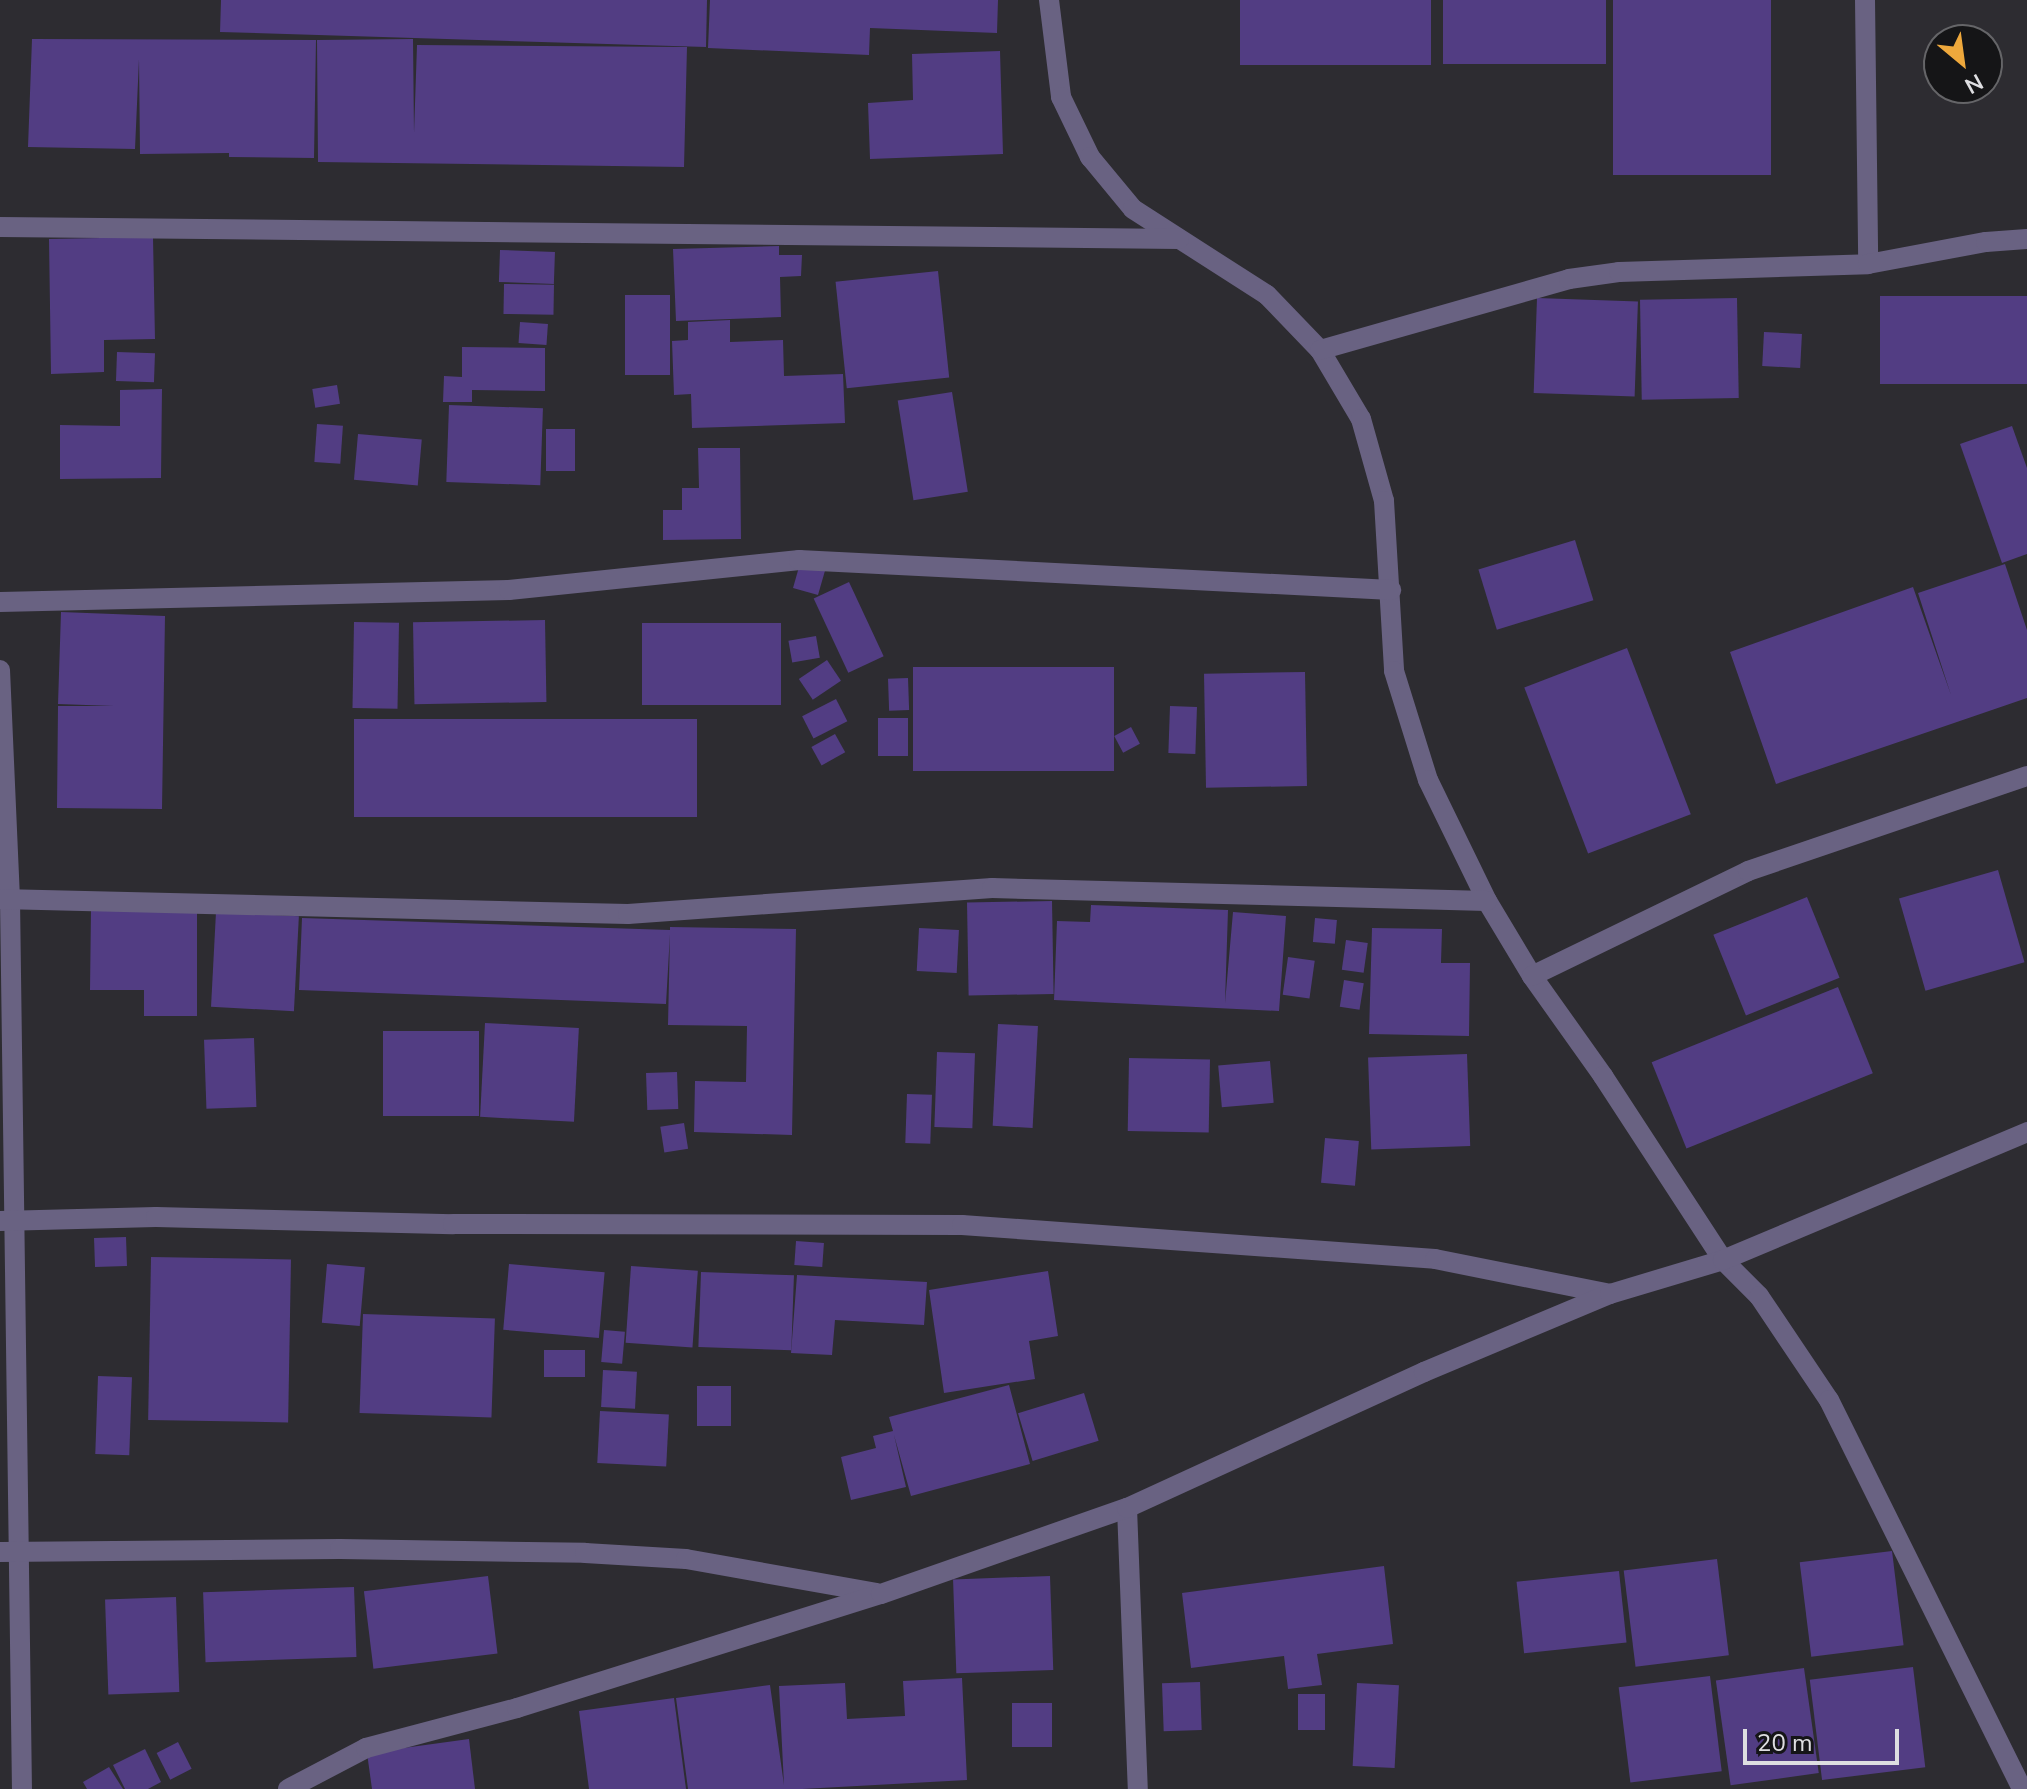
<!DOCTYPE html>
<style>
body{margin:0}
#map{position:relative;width:2027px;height:1789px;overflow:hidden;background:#2d2c31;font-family:"Nunito Sans",sans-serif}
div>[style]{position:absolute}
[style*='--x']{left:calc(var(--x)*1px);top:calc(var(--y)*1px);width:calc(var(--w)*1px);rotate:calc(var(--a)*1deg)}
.building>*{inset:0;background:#523d83;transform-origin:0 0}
.street>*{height:20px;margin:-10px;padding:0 10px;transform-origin:10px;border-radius:10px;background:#696282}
span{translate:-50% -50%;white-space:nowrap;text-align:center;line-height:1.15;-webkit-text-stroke:6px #151517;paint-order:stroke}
.north{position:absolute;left:1923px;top:24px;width:80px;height:80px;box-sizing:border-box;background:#151517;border:2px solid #656568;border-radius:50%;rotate:151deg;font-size:22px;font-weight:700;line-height:32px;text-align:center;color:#dedee1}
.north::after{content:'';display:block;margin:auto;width:28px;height:36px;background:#eea83c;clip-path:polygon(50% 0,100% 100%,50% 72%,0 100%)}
.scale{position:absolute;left:1743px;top:1729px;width:156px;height:36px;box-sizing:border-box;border:4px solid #dedee1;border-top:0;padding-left:10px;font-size:24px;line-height:28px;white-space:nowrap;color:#dedee1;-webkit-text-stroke:6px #151517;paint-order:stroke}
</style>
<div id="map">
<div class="building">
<i style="clip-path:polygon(221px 0,707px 0,706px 47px,220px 32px)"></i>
<i style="clip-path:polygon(710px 0,998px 0,997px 33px,870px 28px,869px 55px,708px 48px)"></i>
<i style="left:1240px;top:0;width:191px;height:65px"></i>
<i style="left:1443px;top:0;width:163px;height:64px"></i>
<i style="left:1613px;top:0;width:158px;height:175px"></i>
<i style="clip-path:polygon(32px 39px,316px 40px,314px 158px,229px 157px,229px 153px,140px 154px,139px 59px,135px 149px,28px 147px)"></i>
<i style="clip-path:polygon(413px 39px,414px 133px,417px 45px,687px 47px,684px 167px,318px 162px,317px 40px)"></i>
<i style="clip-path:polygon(1000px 51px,1003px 154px,870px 159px,868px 103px,913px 100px,912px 54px)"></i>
<i style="clip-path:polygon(153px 237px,155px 339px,104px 340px,104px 372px,51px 374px,49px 239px)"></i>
<i style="clip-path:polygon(779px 246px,779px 255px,802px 255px,801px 276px,780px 277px,781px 317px,676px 321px,673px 249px)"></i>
<i style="left:500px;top:250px;width:55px;height:32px;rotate:2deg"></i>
<i style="left:938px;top:271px;width:107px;height:103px;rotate:84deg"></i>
<i style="left:504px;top:284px;width:50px;height:30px;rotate:1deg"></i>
<i style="left:670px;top:295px;width:80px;height:45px;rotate:90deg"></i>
<i style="left:2027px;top:296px;width:88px;height:147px;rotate:90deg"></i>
<i style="left:1537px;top:298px;width:101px;height:95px;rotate:2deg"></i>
<i style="left:1737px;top:298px;width:100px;height:97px;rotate:89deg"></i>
<i style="clip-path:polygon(730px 320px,730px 342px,783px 340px,784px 376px,843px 374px,845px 423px,692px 428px,691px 394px,674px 395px,672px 341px,688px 340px,688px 322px)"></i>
<i style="left:520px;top:322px;width:28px;height:21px;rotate:4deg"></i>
<i style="left:1764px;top:332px;width:38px;height:34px;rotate:3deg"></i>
<i style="clip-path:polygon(462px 347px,545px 348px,545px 391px,472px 390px,472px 402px,443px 402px,444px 376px,462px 377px)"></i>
<i style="left:117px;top:352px;width:38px;height:29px;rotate:2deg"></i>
<i style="left:337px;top:385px;width:19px;height:25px;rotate:81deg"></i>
<i style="clip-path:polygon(162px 389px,161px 478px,60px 479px,60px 425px,120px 426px,120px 390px)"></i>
<i style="left:952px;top:392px;width:101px;height:55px;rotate:81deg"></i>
<i style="left:449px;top:405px;width:94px;height:77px;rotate:2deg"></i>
<i style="left:317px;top:424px;width:26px;height:38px;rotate:4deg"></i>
<i style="clip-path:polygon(2012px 426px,2027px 468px,2027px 554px,2002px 563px,1960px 444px)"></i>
<i style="left:546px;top:429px;width:29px;height:42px"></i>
<i style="left:358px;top:434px;width:64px;height:46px;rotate:5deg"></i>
<i style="clip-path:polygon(698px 448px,740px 448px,741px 539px,663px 540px,663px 510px,682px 510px,682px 488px,699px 488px)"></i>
<i style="left:1575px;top:540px;width:63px;height:101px;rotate:73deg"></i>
<i style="left:801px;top:560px;width:26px;height:29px;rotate:16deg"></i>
<i style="clip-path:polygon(2005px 564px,2027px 630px,2027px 698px,1776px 784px,1730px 652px,1913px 587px,1951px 695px,1918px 593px)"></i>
<i style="left:849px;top:582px;width:82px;height:39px;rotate:65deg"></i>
<i style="clip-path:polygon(61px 612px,165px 616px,162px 809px,57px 808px,58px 706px,114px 706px,58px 704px)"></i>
<i style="left:545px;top:620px;width:82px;height:132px;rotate:89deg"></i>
<i style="left:354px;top:622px;width:45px;height:86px;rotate:1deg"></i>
<i style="left:642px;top:623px;width:139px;height:82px"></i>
<i style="left:816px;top:636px;width:22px;height:28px;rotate:80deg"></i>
<i style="left:1627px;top:648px;width:178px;height:110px;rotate:69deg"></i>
<i style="left:827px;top:660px;width:25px;height:34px;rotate:56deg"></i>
<i style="left:913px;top:667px;width:201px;height:104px"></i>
<i style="left:1305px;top:672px;width:114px;height:101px;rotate:89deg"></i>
<i style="left:908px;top:678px;width:32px;height:20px;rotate:88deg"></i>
<i style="left:836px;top:699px;width:25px;height:38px;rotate:63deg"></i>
<i style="left:1170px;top:706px;width:27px;height:47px;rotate:2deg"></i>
<i style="left:908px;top:718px;width:38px;height:30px;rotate:90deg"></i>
<i style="left:354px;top:719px;width:343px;height:98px"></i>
<i style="left:1131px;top:727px;width:19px;height:19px;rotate:62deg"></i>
<i style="left:835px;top:734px;width:21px;height:27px;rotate:61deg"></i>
<i style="left:1998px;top:870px;width:96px;height:103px;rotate:74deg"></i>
<i style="left:1807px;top:897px;width:87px;height:101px;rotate:68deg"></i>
<i style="left:1052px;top:901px;width:93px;height:85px;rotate:89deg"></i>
<i style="clip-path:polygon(1091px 905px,1228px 910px,1225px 1003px,1233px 912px,1286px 916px,1279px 1011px,1054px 1000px,1057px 921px,1090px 922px)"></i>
<i style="clip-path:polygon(91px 909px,197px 909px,197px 1016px,144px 1016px,144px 990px,90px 990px)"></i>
<i style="left:216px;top:912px;width:83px;height:95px;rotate:3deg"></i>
<i style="clip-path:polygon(302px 918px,670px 930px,670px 927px,796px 929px,792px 1135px,694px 1132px,695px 1081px,746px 1082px,747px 1026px,668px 1025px,670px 934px,666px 1004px,299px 990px)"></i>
<i style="left:1315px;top:918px;width:22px;height:24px;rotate:5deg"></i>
<i style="left:919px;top:928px;width:40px;height:43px;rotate:3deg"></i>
<i style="clip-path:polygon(1372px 928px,1442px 929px,1441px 963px,1470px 963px,1469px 1036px,1369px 1034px)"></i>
<i style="left:1346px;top:940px;width:22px;height:30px;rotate:8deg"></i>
<i style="left:1288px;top:957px;width:27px;height:38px;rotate:8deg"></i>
<i style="left:1344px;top:980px;width:20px;height:27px;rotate:9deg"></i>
<i style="left:1838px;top:987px;width:93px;height:201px;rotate:68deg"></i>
<i style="left:485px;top:1023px;width:94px;height:94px;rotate:3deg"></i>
<i style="left:998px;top:1024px;width:40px;height:102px;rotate:3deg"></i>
<i style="left:383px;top:1031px;width:96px;height:85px"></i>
<i style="left:254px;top:1038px;width:69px;height:50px;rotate:88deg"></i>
<i style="left:937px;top:1052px;width:38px;height:75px;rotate:2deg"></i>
<i style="left:1467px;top:1054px;width:92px;height:99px;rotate:88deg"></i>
<i style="left:1129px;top:1058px;width:81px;height:73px;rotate:1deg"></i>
<i style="left:1270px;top:1061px;width:42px;height:52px;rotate:85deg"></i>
<i style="left:677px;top:1072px;width:37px;height:31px;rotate:88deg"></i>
<i style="left:907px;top:1094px;width:25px;height:49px;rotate:2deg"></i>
<i style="left:684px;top:1123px;width:26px;height:24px;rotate:81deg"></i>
<i style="left:1325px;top:1138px;width:34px;height:45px;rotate:5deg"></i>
<i style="left:126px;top:1237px;width:29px;height:32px;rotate:88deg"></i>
<i style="left:796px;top:1241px;width:28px;height:24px;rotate:4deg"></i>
<i style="left:151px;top:1257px;width:140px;height:163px;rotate:1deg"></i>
<i style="left:327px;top:1264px;width:38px;height:59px;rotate:5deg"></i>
<i style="left:509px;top:1264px;width:96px;height:66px;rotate:5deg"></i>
<i style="left:631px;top:1266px;width:67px;height:77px;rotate:4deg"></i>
<i style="clip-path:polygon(1048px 1271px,1058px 1336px,1029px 1341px,1035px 1379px,944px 1393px,929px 1290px)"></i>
<i style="left:701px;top:1272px;width:93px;height:75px;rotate:2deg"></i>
<i style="clip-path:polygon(797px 1275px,927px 1282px,924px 1325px,835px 1320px,832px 1355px,791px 1353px)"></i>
<i style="left:363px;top:1314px;width:132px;height:99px;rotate:2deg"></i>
<i style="left:604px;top:1330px;width:21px;height:32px;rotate:5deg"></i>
<i style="left:544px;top:1350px;width:41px;height:27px"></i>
<i style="left:603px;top:1370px;width:34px;height:37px;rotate:3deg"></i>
<i style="left:98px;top:1376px;width:34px;height:78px;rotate:2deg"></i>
<i style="clip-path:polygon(1009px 1385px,1030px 1464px,911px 1496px,894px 1435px,906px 1487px,851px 1500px,841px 1457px,876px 1448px,873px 1436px,893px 1431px,889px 1417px)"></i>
<i style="left:697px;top:1386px;width:34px;height:40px"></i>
<i style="left:1084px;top:1393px;width:50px;height:69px;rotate:73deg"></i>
<i style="left:600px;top:1411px;width:69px;height:52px;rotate:3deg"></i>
<i style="left:1892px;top:1551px;width:95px;height:93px;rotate:83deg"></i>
<i style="left:1717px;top:1559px;width:97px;height:94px;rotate:83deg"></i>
<i style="clip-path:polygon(1384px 1566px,1393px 1644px,1317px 1654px,1322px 1685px,1288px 1689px,1284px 1656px,1191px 1668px,1182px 1593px)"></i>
<i style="left:1619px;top:1571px;width:72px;height:103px;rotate:84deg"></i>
<i style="left:488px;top:1576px;width:78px;height:125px;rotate:83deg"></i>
<i style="left:1050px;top:1576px;width:94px;height:97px;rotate:88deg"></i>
<i style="left:354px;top:1587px;width:70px;height:151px;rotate:88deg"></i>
<i style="left:176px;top:1597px;width:95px;height:71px;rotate:88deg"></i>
<i style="left:1913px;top:1667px;width:101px;height:104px;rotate:83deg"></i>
<i style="left:1804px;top:1668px;width:106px;height:89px;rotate:82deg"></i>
<i style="left:1710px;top:1676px;width:96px;height:92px;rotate:83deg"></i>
<i style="clip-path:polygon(962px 1678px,967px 1780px,802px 1789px,688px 1789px,676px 1698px,770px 1685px,784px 1785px,779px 1686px,845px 1683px,847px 1719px,905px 1716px,903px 1681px)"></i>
<i style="left:1200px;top:1682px;width:48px;height:38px;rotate:88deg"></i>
<i style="left:1357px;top:1683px;width:42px;height:83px;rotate:3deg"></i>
<i style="left:1298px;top:1694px;width:27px;height:36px"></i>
<i style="clip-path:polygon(674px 1698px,686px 1789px,589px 1789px,579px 1711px)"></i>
<i style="left:1012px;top:1703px;width:40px;height:44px"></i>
<i style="clip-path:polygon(469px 1739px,475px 1789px,372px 1789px,367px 1753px)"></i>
<i style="left:178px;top:1742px;width:30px;height:24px;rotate:63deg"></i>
<i style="clip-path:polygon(145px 1749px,161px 1782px,148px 1789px,125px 1789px,113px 1765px)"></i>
<i style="clip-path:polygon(109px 1767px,123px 1789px,87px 1789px,83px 1782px)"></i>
</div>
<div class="street">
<i style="--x:1049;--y:0;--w:98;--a:82.9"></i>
<i style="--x:1061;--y:97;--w:67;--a:64.2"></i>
<i style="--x:1090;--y:157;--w:67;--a:50.4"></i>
<i style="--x:1133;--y:209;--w:159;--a:32.7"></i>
<i style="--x:1267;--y:295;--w:76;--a:46.1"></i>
<i style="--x:1320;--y:350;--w:80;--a:59.3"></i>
<i style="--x:1361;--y:419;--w:85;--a:74.3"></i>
<i style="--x:1384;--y:501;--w:170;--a:86.6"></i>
<i style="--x:1394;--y:671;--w:114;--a:72.7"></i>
<i style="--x:1428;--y:780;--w:135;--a:64"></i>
<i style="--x:1487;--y:901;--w:87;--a:59"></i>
<i style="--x:1532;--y:976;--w:123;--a:54.6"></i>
<i style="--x:1603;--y:1076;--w:220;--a:56.9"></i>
<i style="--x:1723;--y:1260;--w:51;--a:45"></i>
<i style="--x:1759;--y:1296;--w:125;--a:56.1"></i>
<i style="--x:1829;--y:1400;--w:434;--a:63.6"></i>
<i style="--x:1865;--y:0;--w:264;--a:89.3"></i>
<i style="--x:0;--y:227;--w:1179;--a:0.58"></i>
<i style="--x:1320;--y:350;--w:259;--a:-15.9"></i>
<i style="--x:1569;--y:279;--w:50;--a:-8"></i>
<i style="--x:1619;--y:272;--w:249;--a:-1.8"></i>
<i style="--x:1868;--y:264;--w:120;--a:-10.6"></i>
<i style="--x:1986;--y:242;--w:41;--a:-4.2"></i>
<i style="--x:0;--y:602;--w:509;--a:-1.35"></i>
<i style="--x:509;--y:590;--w:292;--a:-5.9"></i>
<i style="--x:799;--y:560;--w:593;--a:2.9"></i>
<i style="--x:0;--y:670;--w:229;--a:87.5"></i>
<i style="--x:10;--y:899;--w:890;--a:89.23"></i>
<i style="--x:0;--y:899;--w:628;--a:1.37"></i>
<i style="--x:628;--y:914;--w:365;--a:-4.1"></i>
<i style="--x:992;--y:888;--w:495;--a:1.5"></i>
<i style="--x:1532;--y:976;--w:240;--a:-25.9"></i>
<i style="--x:1748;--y:871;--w:295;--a:-18.8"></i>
<i style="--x:0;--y:1221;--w:156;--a:-1.5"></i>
<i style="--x:156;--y:1217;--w:297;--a:1.4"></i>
<i style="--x:453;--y:1224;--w:509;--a:0.11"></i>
<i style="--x:962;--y:1225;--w:474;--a:4.1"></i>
<i style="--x:1435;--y:1259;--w:178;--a:11.3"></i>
<i style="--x:1127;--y:1508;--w:281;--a:87.8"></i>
<i style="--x:0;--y:1552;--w:340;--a:-0.5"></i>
<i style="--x:340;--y:1549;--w:245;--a:0.9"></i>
<i style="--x:585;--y:1553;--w:101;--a:3.4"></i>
<i style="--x:686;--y:1559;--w:194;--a:10.1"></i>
<i style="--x:288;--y:1789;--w:88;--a:-27.7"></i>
<i style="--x:366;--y:1748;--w:156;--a:-14.8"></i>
<i style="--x:517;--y:1708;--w:381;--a:-17.4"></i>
<i style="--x:881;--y:1594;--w:261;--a:-19.3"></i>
<i style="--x:1127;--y:1508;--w:327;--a:-24.6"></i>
<i style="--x:1424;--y:1372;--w:202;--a:-22.8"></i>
<i style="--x:1610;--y:1294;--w:118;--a:-16.7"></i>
<i style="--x:1723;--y:1260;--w:330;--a:-22.8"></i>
</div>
<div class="north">N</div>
<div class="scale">20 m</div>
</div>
